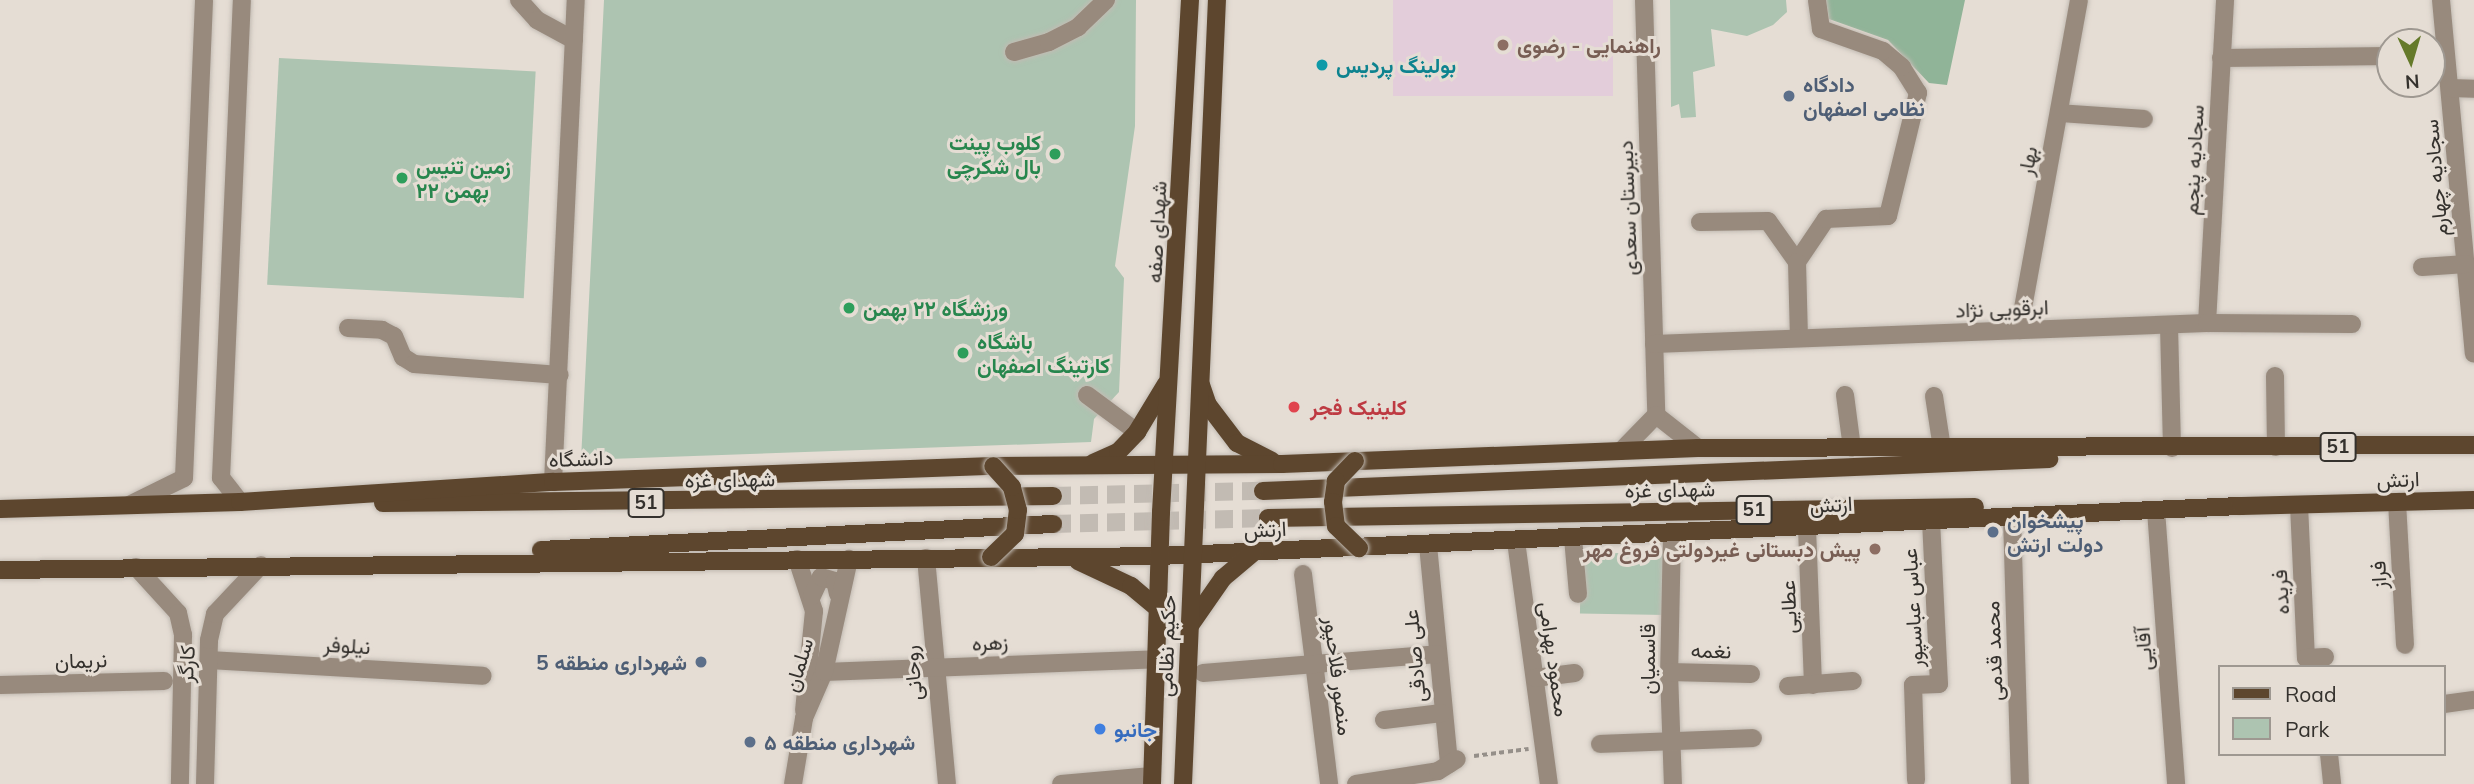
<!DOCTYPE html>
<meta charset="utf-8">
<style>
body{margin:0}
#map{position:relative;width:2474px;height:784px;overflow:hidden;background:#e5ddd4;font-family:Mulish,Vazirmatn,sans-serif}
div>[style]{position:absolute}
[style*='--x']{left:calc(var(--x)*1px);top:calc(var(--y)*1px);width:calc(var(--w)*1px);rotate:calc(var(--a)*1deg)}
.education>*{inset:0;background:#e3cdda;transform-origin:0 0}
.green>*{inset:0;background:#adc4b1;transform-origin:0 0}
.forest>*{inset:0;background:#90b498}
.major-tunnel>*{height:18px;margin-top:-9px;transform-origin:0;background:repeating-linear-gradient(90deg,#c2bbb3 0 18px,transparent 0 27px)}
.path>*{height:3.5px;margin-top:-1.75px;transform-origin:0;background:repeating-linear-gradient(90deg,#958f89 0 5px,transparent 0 8.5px)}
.roads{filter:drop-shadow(0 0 2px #c2bbb3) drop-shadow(0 0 2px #c2bbb3)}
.minor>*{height:18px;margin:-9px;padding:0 9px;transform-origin:9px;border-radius:9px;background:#988a7d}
.major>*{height:18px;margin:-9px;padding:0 9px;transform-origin:9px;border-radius:9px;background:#5d462e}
.bridges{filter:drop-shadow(0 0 2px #c2bbb3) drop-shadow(0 0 2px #c2bbb3)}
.major-bridge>*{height:18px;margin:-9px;padding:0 9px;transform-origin:9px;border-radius:9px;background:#5d462e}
.dots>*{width:19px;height:19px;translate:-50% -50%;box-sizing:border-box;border:4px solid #e5ddd4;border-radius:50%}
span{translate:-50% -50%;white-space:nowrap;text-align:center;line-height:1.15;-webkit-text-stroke:6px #e5ddd4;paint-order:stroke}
.shield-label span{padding:2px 5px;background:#e5ddd4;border:2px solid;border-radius:5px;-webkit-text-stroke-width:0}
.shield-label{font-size:19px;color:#34312d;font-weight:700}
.education-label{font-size:21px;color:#785e54;font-weight:700}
.left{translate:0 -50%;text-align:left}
.right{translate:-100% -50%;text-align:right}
.culture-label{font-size:21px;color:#0d838f;font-weight:700}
.service-label{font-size:21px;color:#4e5e75;font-weight:700}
.leisure-label{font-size:21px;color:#27864d;font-weight:700}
.street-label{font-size:21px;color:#34312d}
.health-label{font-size:21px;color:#be3a42;font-weight:700}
.shop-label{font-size:21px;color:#366cbe;font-weight:700}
.legend{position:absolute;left:2218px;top:665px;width:228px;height:91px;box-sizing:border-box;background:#e5ddd4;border:2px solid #9e9891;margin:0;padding:9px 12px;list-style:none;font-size:21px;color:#34312d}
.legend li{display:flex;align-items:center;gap:14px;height:35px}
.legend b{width:35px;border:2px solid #9e9891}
.north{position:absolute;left:2376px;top:28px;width:70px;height:70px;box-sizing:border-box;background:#e5ddd4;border:2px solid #9e9891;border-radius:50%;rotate:176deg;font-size:19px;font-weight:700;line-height:28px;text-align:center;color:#34312d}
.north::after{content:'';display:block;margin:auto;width:24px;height:32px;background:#657a2a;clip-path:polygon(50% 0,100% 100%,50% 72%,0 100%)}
</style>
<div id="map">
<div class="education">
<i style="left:1393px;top:0;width:220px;height:96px"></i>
</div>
<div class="green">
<i style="clip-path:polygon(604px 0,1136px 0,1135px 126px,1115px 266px,1124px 278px,1119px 392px,1094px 419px,1091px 442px,581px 460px)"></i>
<i style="clip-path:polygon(1670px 0,1786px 0,1787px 12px,1773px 25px,1747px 36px,1711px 29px,1715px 66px,1693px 72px,1696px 117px,1681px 118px,1679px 104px,1671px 107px)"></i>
<i style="left:279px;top:58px;width:257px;height:227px;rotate:3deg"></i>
<i style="left:1667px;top:554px;width:61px;height:86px;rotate:91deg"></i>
</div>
<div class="forest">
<i style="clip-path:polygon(1826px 0,1965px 0,1947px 85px,1929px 83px,1888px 40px,1829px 19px)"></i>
</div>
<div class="major-tunnel">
<i style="--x:1053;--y:496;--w:210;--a:-1.4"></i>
<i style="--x:1053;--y:524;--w:215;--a:-1.6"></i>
</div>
<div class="path">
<i style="--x:1474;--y:756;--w:55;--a:-7.3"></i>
</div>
<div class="roads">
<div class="minor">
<i style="--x:519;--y:0;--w:27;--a:48"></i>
<i style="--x:537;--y:20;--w:42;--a:28.4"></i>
<i style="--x:1644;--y:0;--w:415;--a:88.3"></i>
<i style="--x:2441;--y:0;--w:355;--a:84.7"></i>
<i style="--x:1014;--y:52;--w:36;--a:-16"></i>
<i style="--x:1049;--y:42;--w:33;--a:-27"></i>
<i style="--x:1078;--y:27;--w:39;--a:-44"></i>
<i style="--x:2221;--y:58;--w:169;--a:-0.7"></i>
<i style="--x:2450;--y:88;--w:24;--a:2"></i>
<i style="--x:2059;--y:113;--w:85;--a:4"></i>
<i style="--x:1700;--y:222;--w:68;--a:-0.8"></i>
<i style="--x:1768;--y:221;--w:50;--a:54.7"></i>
<i style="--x:1797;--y:262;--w:52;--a:-56"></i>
<i style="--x:1826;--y:219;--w:62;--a:-2.8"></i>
<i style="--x:1888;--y:216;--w:127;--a:-76.3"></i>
<i style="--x:1918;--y:93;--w:31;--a:-122"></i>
<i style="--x:1902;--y:67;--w:25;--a:-140"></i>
<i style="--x:1883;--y:51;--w:66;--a:-160.5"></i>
<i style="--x:1821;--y:29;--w:29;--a:-98"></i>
<i style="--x:1797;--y:262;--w:76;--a:88.5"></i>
<i style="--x:2422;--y:267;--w:44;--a:-3.9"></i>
<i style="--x:2207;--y:323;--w:324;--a:-86.8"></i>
<i style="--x:2169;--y:325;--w:123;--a:88.6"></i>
<i style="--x:348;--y:328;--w:34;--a:3"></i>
<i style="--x:382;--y:330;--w:13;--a:27"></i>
<i style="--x:394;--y:336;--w:23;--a:67"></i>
<i style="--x:403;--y:357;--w:13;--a:32"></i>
<i style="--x:414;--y:364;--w:146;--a:4.3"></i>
<i style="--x:2019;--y:330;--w:335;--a:-79.7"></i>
<i style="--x:1654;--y:344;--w:553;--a:-2.17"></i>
<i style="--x:2207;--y:323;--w:145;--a:0.4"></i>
<i style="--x:2275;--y:376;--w:71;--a:89.2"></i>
<i style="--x:1087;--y:395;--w:62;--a:36.5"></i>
<i style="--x:1845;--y:395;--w:53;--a:82.5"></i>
<i style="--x:1934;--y:396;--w:53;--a:81.3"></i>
<i style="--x:1656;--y:415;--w:53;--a:38.2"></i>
<i style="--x:1621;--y:451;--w:50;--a:-45.8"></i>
<i style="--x:553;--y:482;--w:483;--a:-87.3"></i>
<i style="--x:240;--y:502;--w:31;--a:-128"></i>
<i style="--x:221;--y:478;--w:478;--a:-87.5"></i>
<i style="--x:2397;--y:502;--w:143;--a:86.8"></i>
<i style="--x:129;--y:505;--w:61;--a:-26.1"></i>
<i style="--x:184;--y:478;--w:478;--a:-87.6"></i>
<i style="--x:2299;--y:505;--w:153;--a:87.4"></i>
<i style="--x:2306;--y:658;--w:19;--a:-3"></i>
<i style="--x:2156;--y:510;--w:275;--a:85.8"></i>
<i style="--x:2012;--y:517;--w:267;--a:88.3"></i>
<i style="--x:1807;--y:528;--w:157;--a:87.8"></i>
<i style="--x:1672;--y:534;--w:138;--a:91.2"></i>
<i style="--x:1669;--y:672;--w:112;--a:88"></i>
<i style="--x:1573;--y:538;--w:56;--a:84.9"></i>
<i style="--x:1516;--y:541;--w:245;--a:82.3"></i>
<i style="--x:1428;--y:545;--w:220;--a:84.5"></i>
<i style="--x:926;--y:558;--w:227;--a:84.7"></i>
<i style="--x:797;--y:559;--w:55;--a:71.9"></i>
<i style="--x:814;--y:611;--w:100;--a:95.7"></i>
<i style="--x:136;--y:567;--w:62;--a:47.6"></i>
<i style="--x:178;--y:613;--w:23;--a:77"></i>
<i style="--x:183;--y:635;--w:149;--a:91.2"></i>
<i style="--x:1303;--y:574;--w:212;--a:82.9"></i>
<i style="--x:812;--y:596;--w:21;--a:-65"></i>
<i style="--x:821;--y:577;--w:15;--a:16"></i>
<i style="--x:835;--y:581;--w:13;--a:77"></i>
<i style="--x:209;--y:660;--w:274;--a:3.3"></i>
<i style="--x:824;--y:672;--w:333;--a:-2.2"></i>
<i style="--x:1669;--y:672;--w:82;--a:1.4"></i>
<i style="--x:1203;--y:673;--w:235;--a:-4.6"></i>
<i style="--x:1535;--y:678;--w:40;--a:-7.1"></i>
<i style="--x:0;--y:685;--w:164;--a:-1.4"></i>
<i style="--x:1788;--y:686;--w:65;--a:-4.4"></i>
<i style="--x:2444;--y:704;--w:30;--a:-8"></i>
<i style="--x:1384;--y:720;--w:58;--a:-6.9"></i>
<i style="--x:1600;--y:744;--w:153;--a:-2.2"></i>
<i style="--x:2329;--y:754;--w:30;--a:84"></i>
<i style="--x:1916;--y:780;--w:95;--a:-91.8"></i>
<i style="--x:1913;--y:685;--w:26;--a:-2"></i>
<i style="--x:1939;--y:684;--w:163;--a:-92.8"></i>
<i style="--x:205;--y:784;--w:144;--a:-88.4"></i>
<i style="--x:209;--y:640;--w:27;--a:-77"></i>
<i style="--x:215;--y:614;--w:67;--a:-46.8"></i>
<i style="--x:793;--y:784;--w:67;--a:-80.5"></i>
<i style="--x:804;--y:718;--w:50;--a:-66.5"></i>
<i style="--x:824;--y:672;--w:116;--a:-77.5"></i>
<i style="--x:1061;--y:784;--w:91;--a:-5"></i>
<i style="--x:1356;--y:784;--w:83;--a:-9"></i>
<i style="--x:1438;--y:771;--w:22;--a:-32"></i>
</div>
<div class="major">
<i style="--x:1201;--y:385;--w:21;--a:71"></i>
<i style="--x:1208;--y:405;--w:48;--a:52.7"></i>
<i style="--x:1237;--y:443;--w:39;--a:27"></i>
<i style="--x:1093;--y:463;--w:27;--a:-24"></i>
<i style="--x:1118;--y:452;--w:28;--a:-46"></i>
<i style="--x:1137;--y:432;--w:56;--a:-58.9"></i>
<i style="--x:1263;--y:491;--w:787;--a:-2.33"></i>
<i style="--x:383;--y:503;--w:670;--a:-0.6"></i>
<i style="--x:0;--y:509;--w:240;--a:-1.7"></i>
<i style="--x:240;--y:502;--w:314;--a:-3.7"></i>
<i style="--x:553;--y:482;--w:440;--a:-2.1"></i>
<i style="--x:993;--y:466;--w:289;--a:-0.4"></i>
<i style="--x:1282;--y:464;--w:416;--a:-2.2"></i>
<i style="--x:1698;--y:448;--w:776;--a:-0.22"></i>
<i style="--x:1268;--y:518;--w:707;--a:-0.89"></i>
<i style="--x:541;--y:550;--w:513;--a:-2.91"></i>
<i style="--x:1078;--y:561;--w:59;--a:25.3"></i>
<i style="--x:1131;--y:586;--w:38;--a:40"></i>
<i style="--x:0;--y:570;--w:1159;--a:-0.69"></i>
<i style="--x:1159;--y:556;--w:1083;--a:-2.65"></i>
<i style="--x:2241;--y:506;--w:233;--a:-1.5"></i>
<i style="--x:1191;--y:624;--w:56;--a:-55.2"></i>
<i style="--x:1223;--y:578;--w:39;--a:-40"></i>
<i style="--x:1152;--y:784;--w:272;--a:-88.1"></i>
<i style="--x:1161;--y:512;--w:513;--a:-86.76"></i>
<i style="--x:1183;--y:784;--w:785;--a:-87.52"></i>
</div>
</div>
<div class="bridges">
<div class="major-bridge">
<i style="--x:1355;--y:461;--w:28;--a:134"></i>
<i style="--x:1336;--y:481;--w:21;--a:98"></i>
<i style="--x:1333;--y:502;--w:24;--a:83"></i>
<i style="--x:1336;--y:526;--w:32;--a:44"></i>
<i style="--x:991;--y:557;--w:33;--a:-44"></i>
<i style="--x:1015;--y:534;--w:24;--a:-83"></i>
<i style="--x:1018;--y:510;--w:24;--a:-105"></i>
<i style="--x:1012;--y:487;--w:28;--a:-132"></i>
</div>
</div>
<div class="dots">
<i style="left:1503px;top:45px;background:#8d6e63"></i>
<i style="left:1322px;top:65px;background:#0f9aa8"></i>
<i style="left:1789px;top:96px;background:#5c6f8a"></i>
<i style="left:1055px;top:154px;background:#2e9e5b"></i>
<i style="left:402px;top:178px;background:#2e9e5b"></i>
<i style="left:849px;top:308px;background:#2e9e5b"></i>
<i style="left:963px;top:353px;background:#2e9e5b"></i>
<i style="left:1294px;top:407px;background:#e0444e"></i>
<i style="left:1993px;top:532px;background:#5c6f8a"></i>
<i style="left:1875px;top:549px;background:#8d6e63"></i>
<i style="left:701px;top:662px;background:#5c6f8a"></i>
<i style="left:1100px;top:729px;background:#3f7fe0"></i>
<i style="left:750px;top:742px;background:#5c6f8a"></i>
</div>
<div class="shield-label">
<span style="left:2338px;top:447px">51</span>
<span style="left:646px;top:503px">51</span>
<span style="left:1754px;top:510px">51</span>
</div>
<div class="education-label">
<span class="left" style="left:1517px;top:45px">راهنمایی - رضوی</span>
<span class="right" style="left:1861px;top:549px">پیش دبستانی غیردولتی فروغ مهر</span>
</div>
<div class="culture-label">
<span class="left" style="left:1336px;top:65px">بولینگ پردیس</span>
</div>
<div class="service-label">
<span class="left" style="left:1803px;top:96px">دادگاه<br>نظامی اصفهان</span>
<span class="left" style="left:2007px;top:532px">پیشخوان<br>دولت ارتش</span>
<span class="right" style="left:687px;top:662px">شهرداری منطقه 5</span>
<span class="left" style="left:764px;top:742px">شهرداری منطقه ۵</span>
</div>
<div class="leisure-label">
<span class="right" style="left:1041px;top:154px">کلوب پینت<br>بال شکرچی</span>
<span class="left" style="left:416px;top:178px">زمین تنیس<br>۲۲ بهمن</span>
<span class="left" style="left:863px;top:308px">ورزشگاه ۲۲ بهمن</span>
<span class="left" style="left:977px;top:353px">باشگاه<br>کارتینگ اصفهان</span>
</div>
<div class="street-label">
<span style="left:2193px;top:160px;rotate:-87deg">سجادیه پنجم</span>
<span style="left:2027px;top:161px;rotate:-80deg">بهار</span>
<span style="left:2435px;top:178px;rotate:-95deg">سجادیه چهارم</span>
<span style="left:1627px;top:208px;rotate:-92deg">دبیرستان سعدی</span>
<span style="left:1156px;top:232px;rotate:-87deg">شهدای صفه</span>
<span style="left:2002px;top:308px;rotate:-2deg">ابرقویی نژاد</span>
<span style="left:581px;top:458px;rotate:-2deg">دانشگاه</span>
<span style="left:730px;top:479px;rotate:-1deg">شهدای غزه</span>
<span style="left:2398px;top:479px;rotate:-2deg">ارتش</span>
<span style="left:1670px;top:489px;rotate:-1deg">شهدای غزه</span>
<span style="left:1831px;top:504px;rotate:-3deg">ارتش</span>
<span style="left:1265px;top:529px;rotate:-3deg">ارتش</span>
<span style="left:2378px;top:575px;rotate:-93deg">فراز</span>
<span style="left:2280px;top:592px;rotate:-93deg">فریده</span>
<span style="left:1788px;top:607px;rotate:-92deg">عطایی</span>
<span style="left:1912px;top:608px;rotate:-93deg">عباس عباسپور</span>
<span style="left:990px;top:642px;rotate:-2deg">زهره</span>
<span style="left:347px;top:645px;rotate:3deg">نیلوفر</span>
<span style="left:1166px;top:646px;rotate:-88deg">حکیم نظامی</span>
<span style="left:2143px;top:649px;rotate:-94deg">آقایی</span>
<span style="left:1711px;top:650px;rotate:1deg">نغمه</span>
<span style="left:1993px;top:651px;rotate:-92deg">محمد قدمی</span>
<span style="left:1414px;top:656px;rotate:-95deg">علی صادقی</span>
<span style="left:1555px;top:659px;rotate:82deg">محمود بهرامی</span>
<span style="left:1647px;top:659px;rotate:-90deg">قاسمیان</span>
<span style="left:81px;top:660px;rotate:-2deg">نریمان</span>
<span style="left:186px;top:664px;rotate:-87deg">کارگر</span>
<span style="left:798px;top:665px;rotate:-73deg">سلمان</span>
<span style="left:912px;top:673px;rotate:-95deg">روحانی</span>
<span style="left:1339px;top:676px;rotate:83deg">منصور فلاحپور</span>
</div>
<div class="health-label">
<span class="left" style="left:1310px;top:407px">کلینیک فجر</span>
</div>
<div class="shop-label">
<span class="left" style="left:1114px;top:729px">جانبو</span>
</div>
<ul class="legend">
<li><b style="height:9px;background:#5d462e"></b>Road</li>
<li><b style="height:19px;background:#adc4b1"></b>Park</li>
</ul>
<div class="north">N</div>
</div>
